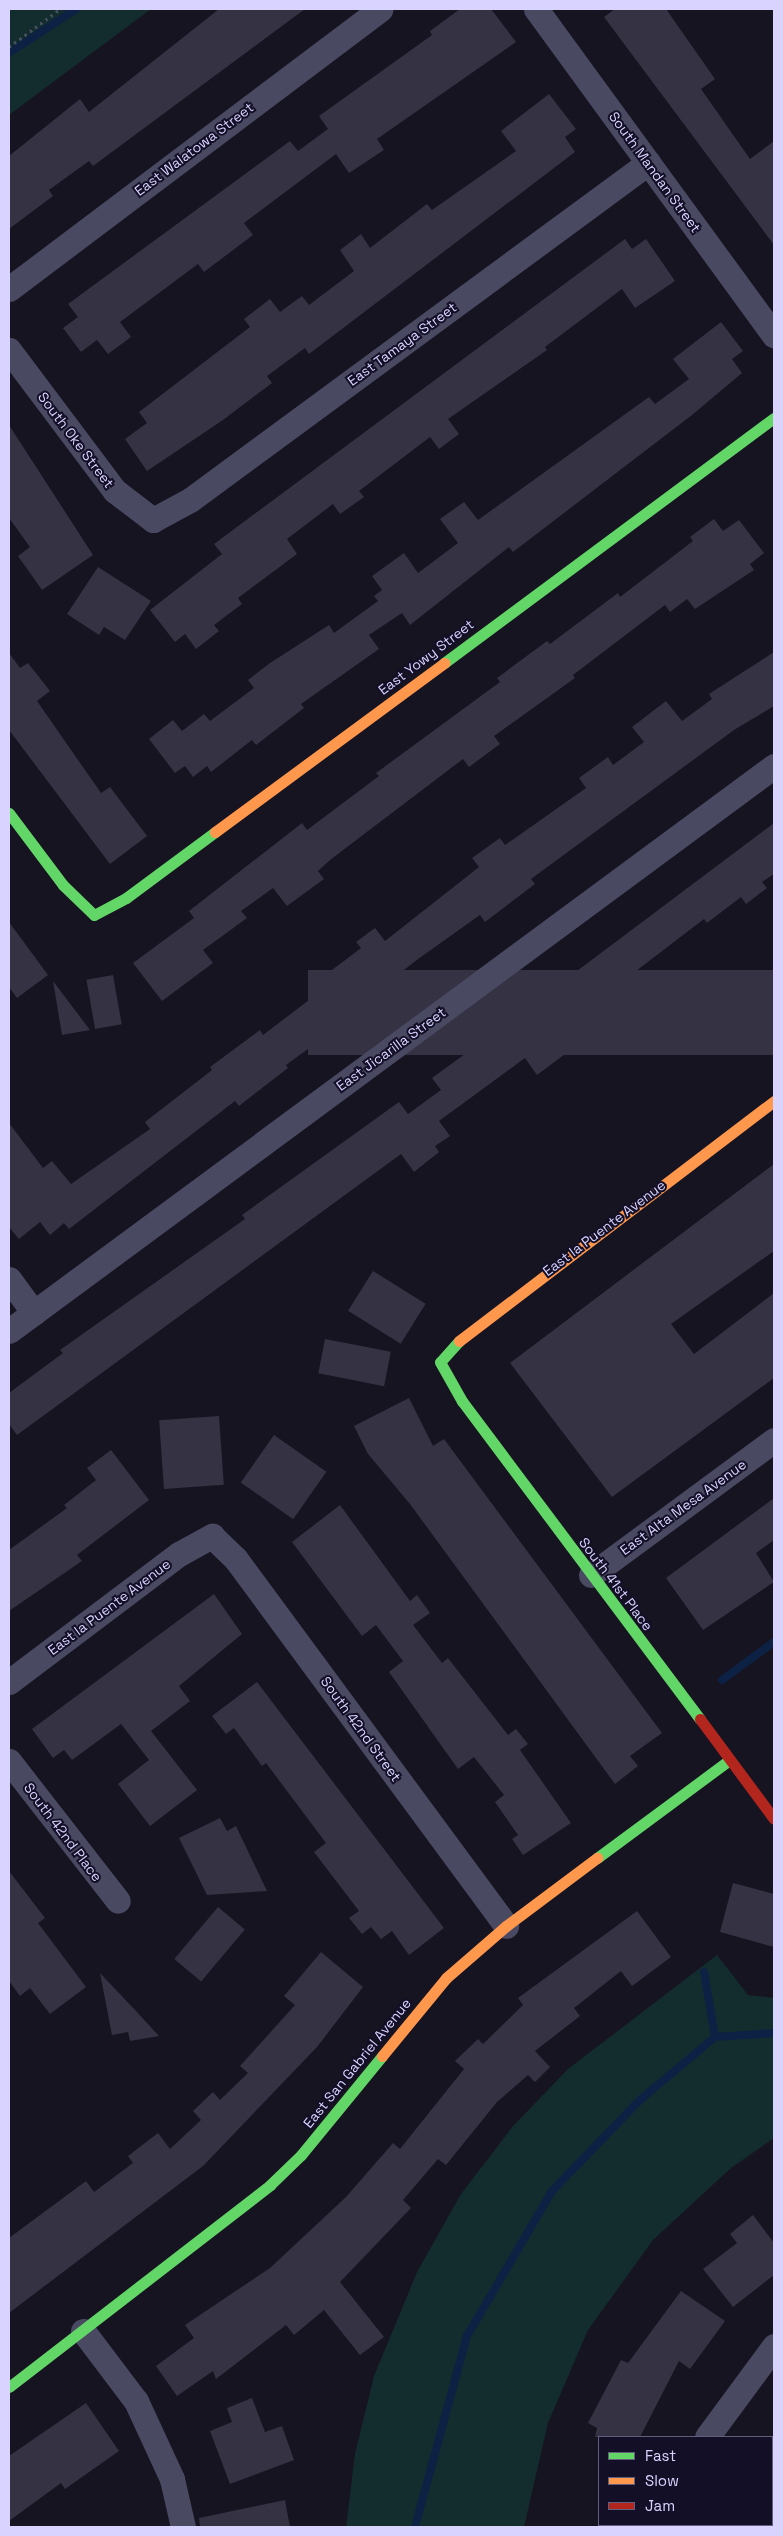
<!DOCTYPE html>
<style>
body{margin:0}
#map{position:relative;width:783px;height:2536px;overflow:hidden;background:#161421;font-family:"Space Grotesk",sans-serif}
div>[style]{position:absolute}
[style*='--x']{left:calc(var(--x)*1px);top:calc(var(--y)*1px);width:calc(var(--w)*1px);rotate:calc(var(--a)*1deg)}
.green>*{inset:0;background:#132c2d}
.stream>*{height:8px;margin:-4px;padding:0 4px;transform-origin:4px;border-radius:4px;background:#0d2144}
.building>*{inset:0;background:#343243;transform-origin:0 0}
.path>*{height:3px;margin-top:-1.5px;transform-origin:0;background:repeating-linear-gradient(90deg,#44505f 0 2.5px,transparent 0 6.5px)}
.street>*{height:25px;margin:-12.5px;padding:0 12.5px;transform-origin:12.5px;border-radius:12.5px;background:#4a4962}
.fast>*{height:11px;margin:-5.5px;padding:0 5.5px;transform-origin:5.5px;border-radius:5.5px;background:#63d668}
.slow>*{height:11px;margin:-5.5px;padding:0 5.5px;transform-origin:5.5px;border-radius:5.5px;background:#ff974d}
.jam>*{height:11px;margin:-5.5px;padding:0 5.5px;transform-origin:5.5px;border-radius:5.5px;background:#b3261e}
span{translate:-50% -50%;white-space:nowrap;text-align:center;line-height:1.15;-webkit-text-stroke:4px #130f26;paint-order:stroke}
.street-label{font-size:14px;color:#d9d4ff}
.frame{position:absolute;inset:0;border:10px solid #d9d4ff;pointer-events:none}
.legend{position:absolute;left:598px;top:2436px;width:175px;height:90px;box-sizing:border-box;background:#130f26;border:1px solid #625e7d;margin:0;padding:6px 9px;list-style:none;font-size:15px;color:#d9d4ff}
.legend li{display:flex;align-items:center;gap:10px;height:25px}
.legend b{width:25px;border:1px solid #625e7d}
</style>
<div id="map">
<div class="green">
<i style="clip-path:polygon(9px 9px,151px 9px,9px 115px)"></i>
<i style="clip-path:polygon(717px 1955px,748px 1995px,774px 1998px,774px 2138px,731px 2168px,653px 2240px,588px 2330px,548px 2423px,524px 2527px,346px 2527px,355px 2454px,374px 2376px,417px 2272px,461px 2194px,513px 2126px,568px 2069px)"></i>
</div>
<div class="stream">
<i style="--x:9;--y:53;--w:80;--a:-33.3"></i>
<i style="--x:722;--y:1680;--w:64;--a:-36.2"></i>
<i style="--x:704;--y:1972;--w:66;--a:80.4"></i>
<i style="--x:415;--y:2527;--w:198;--a:-74.8"></i>
<i style="--x:467;--y:2336;--w:168;--a:-59.6"></i>
<i style="--x:552;--y:2191;--w:127;--a:-46"></i>
<i style="--x:640;--y:2100;--w:98;--a:-40"></i>
<i style="--x:715;--y:2037;--w:59;--a:-3.9"></i>
</div>
<div class="building">
<i style="clip-path:polygon(219px 9px,305px 9px,93px 166px,89px 161px,49px 190px,53px 196px,9px 229px,9px 156px,80px 99px,89px 112px)"></i>
<i style="clip-path:polygon(460px 9px,491px 9px,516px 42px,377px 139px,384px 150px,349px 173px,336px 154px,244px 223px,253px 235px,204px 272px,198px 264px,120px 322px,131px 337px,108px 354px,97px 340px,81px 352px,63px 328px,78px 317px,68px 304px,290px 141px,298px 151px,328px 129px,319px 116px,432px 35px,430px 31px)"></i>
<i style="clip-path:polygon(615px 9px,666px 9px,715px 79px,701px 89px,750px 159px,774px 141px,774px 245px,604px 17px)"></i>
<i style="clip-path:polygon(549px 94px,576px 129px,565px 137px,575px 152px,309px 354px,305px 348px,267px 376px,272px 383px,223px 420px,147px 471px,125px 439px,147px 423px,139px 412px,250px 327px,244px 319px,270px 299px,280px 312px,302px 296px,309px 305px,354px 271px,340px 250px,361px 234px,370px 248px,427px 204px,432px 210px,516px 151px,501px 131px)"></i>
<i style="clip-path:polygon(625px 239px,632px 249px,646px 239px,675px 281px,635px 308px,622px 289px,545px 347px,547px 350px,448px 419px,459px 434px,439px 449px,430px 437px,359px 491px,364px 497px,340px 514px,333px 504px,287px 539px,297px 554px,238px 598px,242px 604px,214px 625px,219px 631px,196px 649px,185px 634px,175px 642px,150px 610px,222px 554px,214px 544px)"></i>
<i style="clip-path:polygon(721px 322px,743px 351px,732px 359px,742px 373px,692px 415px,513px 552px,509px 547px,410px 625px,402px 613px,369px 635px,379px 649px,301px 704px,304px 708px,256px 745px,252px 740px,211px 772px,207px 766px,193px 777px,185px 766px,175px 773px,149px 739px,173px 720px,182px 731px,204px 714px,210px 721px,254px 688px,248px 680px,270px 663px,329px 625px,334px 633px,378px 601px,374px 596px,382px 590px,372px 576px,404px 553px,418px 573px,458px 543px,440px 519px,464px 502px,478px 520px,649px 397px,655px 404px,689px 379px,673px 359px)"></i>
<i style="clip-path:polygon(9px 425px,93px 555px,42px 590px,18px 556px,30px 547px,9px 518px)"></i>
<i style="clip-path:polygon(714px 519px,723px 531px,739px 520px,764px 553px,750px 564px,754px 570px,695px 609px,687px 599px,670px 612px,665px 605px,573px 675px,575px 678px,494px 736px,500px 744px,469px 767px,463px 759px,330px 860px,318px 871px,324px 879px,287px 906px,273px 888px,241px 911px,247px 918px,203px 950px,213px 963px,162px 1001px,133px 963px,194px 918px,189px 911px,302px 823px,307px 830px,379px 776px,376px 773px,500px 682px,497px 678px,547px 641px,550px 644px,618px 593px,620px 597px,693px 541px,690px 537px)"></i>
<i style="clip-path:polygon(98px 567px,151px 601px,125px 640px,104px 627px,99px 635px,67px 614px)"></i>
<i style="clip-path:polygon(774px 652px,774px 706px,734px 730px,531px 879px,535px 884px,485px 922px,480px 915px,418px 959px,382px 987px,386px 992px,286px 1065px,288px 1068px,239px 1106px,235px 1101px,69px 1229px,64px 1223px,50px 1235px,40px 1222px,19px 1239px,9px 1227px,9px 1123px,43px 1168px,52px 1161px,71px 1184px,150px 1129px,145px 1122px,212px 1070px,210px 1067px,260px 1030px,263px 1035px,338px 978px,332px 970px,361px 948px,356px 942px,375px 928px,385px 941px,479px 867px,472px 858px,500px 838px,505px 845px,586px 788px,579px 778px,608px 757px,613px 765px,644px 742px,632px 727px,666px 701px,682px 721px,712px 699px,709px 694px)"></i>
<i style="clip-path:polygon(9px 653px,20px 668px,28px 663px,50px 691px,37px 701px,101px 793px,110px 787px,147px 836px,110px 864px,9px 730px)"></i>
<i style="clip-path:polygon(774px 823px,774px 874px,762px 882px,767px 888px,746px 904px,741px 897px,707px 923px,704px 919px,636px 971px,638px 974px,576px 1021px,588px 1037px,537px 1075px,525px 1058px,439px 1121px,450px 1136px,435px 1146px,439px 1152px,414px 1172px,401px 1154px,17px 1435px,9px 1424px,9px 1393px,63px 1353px,60px 1350px,245px 1219px,242px 1215px,399px 1102px,408px 1114px,441px 1090px,432px 1078px,502px 1027px,520px 1012px,518px 1009px,541px 992px,553px 989px)"></i>
<i style="clip-path:polygon(9px 922px,48px 975px,17px 998px,9px 987px)"></i>
<i style="left:774px;top:970px;width:85px;height:466px;rotate:90deg"></i>
<i style="left:113px;top:975px;width:50px;height:27px;rotate:80deg"></i>
<i style="clip-path:polygon(53px 981px,90px 1030px,62px 1035px)"></i>
<i style="clip-path:polygon(774px 1164px,774px 1251px,671px 1324px,694px 1354px,774px 1293px,774px 1378px,612px 1497px,510px 1363px)"></i>
<i style="left:373px;top:1271px;width:62px;height:47px;rotate:32deg"></i>
<i style="left:325px;top:1339px;width:67px;height:35px;rotate:11deg"></i>
<i style="clip-path:polygon(409px 1398px,433px 1446px,444px 1439px,662px 1733px,630px 1756px,638px 1766px,615px 1784px,410px 1504px,368px 1454px,354px 1426px)"></i>
<i style="left:219px;top:1416px;width:69px;height:60px;rotate:86deg"></i>
<i style="left:274px;top:1435px;width:64px;height:58px;rotate:35deg"></i>
<i style="clip-path:polygon(111px 1450px,149px 1500px,77px 1555px,82px 1561px,9px 1611px,9px 1550px,67px 1508px,64px 1505px,96px 1480px,87px 1468px)"></i>
<i style="clip-path:polygon(774px 1498px,774px 1540px,756px 1553px,774px 1582px,703px 1630px,666px 1578px)"></i>
<i style="clip-path:polygon(340px 1505px,410px 1601px,417px 1595px,430px 1613px,413px 1625px,442px 1663px,448px 1658px,508px 1735px,516px 1729px,528px 1744px,520px 1750px,571px 1823px,523px 1855px,512px 1839px,518px 1835px,495px 1802px,504px 1795px,474px 1757px,458px 1769px,389px 1672px,403px 1661px,376px 1625px,362px 1636px,292px 1542px)"></i>
<i style="clip-path:polygon(214px 1594px,242px 1634px,179px 1686px,190px 1701px,151px 1731px,197px 1790px,150px 1826px,118px 1784px,149px 1760px,121px 1724px,72px 1760px,64px 1750px,53px 1758px,32px 1729px)"></i>
<i style="clip-path:polygon(257px 1682px,444px 1928px,409px 1955px,392px 1931px,381px 1939px,371px 1927px,362px 1934px,349px 1918px,359px 1911px,314px 1852px,326px 1843px,266px 1763px,262px 1766px,234px 1728px,226px 1734px,212px 1716px)"></i>
<i style="clip-path:polygon(220px 1818px,227px 1831px,236px 1826px,267px 1891px,207px 1895px,179px 1838px)"></i>
<i style="clip-path:polygon(9px 1871px,45px 1918px,38px 1923px,86px 1987px,50px 2014px,30px 1988px,20px 1996px,9px 1981px)"></i>
<i style="clip-path:polygon(733px 1883px,774px 1894px,774px 1947px,720px 1932px)"></i>
<i style="left:218px;top:1907px;width:35px;height:68px;rotate:40deg"></i>
<i style="clip-path:polygon(637px 1911px,671px 1957px,632px 1986px,621px 1971px,574px 2008px,580px 2016px,535px 2051px,550px 2067px,535px 2082px,528px 2075px,497px 2102px,446px 2165px,438px 2159px,403px 2200px,411px 2208px,340px 2282px,384px 2337px,360px 2355px,324px 2310px,294px 2335px,286px 2325px,216px 2379px,213px 2371px,177px 2396px,156px 2366px,194px 2338px,185px 2325px,270px 2268px,346px 2197px,393px 2143px,400px 2149px,464px 2069px,455px 2061px,478px 2039px,483px 2044px,523px 2005px,518px 1998px)"></i>
<i style="clip-path:polygon(321px 1952px,363px 1987px,317px 2047px,203px 2166px,9px 2313px,9px 2238px,86px 2181px,94px 2192px,133px 2163px,128px 2156px,158px 2133px,170px 2149px,201px 2120px,193px 2111px,213px 2092px,220px 2100px,248px 2073px,240px 2066px,295px 2005px,284px 1996px)"></i>
<i style="clip-path:polygon(100px 1973px,136px 2011px,159px 2036px,130px 2041px,128px 2032px,112px 2035px)"></i>
<i style="clip-path:polygon(753px 2215px,774px 2243px,774px 2275px,733px 2307px,703px 2269px,737px 2243px,730px 2234px)"></i>
<i style="clip-path:polygon(681px 2291px,725px 2321px,690px 2369px,679px 2361px,640px 2437px,595px 2437px,597px 2428px,588px 2423px,621px 2360px,628px 2363px)"></i>
<i style="clip-path:polygon(252px 2398px,265px 2432px,282px 2426px,294px 2460px,230px 2484px,210px 2431px,232px 2422px,227px 2408px)"></i>
<i style="clip-path:polygon(86px 2403px,119px 2451px,65px 2489px,61px 2483px,9px 2521px,9px 2456px)"></i>
<i style="clip-path:polygon(285px 2500px,290px 2527px,200px 2527px,199px 2518px)"></i>
</div>
<div class="path">
<i style="--x:9;--y:47;--w:64;--a:-36.7"></i>
</div>
<div class="street">
<i style="--x:536;--y:9;--w:404;--a:53.9"></i>
<i style="--x:9;--y:289;--w:465;--a:-37"></i>
<i style="--x:9;--y:350;--w:176;--a:53.1"></i>
<i style="--x:115;--y:491;--w:48;--a:37.3"></i>
<i style="--x:153;--y:520;--w:42;--a:-28.4"></i>
<i style="--x:190;--y:500;--w:569;--a:-36.35"></i>
<i style="--x:9;--y:1279;--w:42;--a:53.7"></i>
<i style="--x:9;--y:1331;--w:951;--a:-36.45"></i>
<i style="--x:591;--y:1575;--w:227;--a:-36.4"></i>
<i style="--x:9;--y:1682;--w:213;--a:-37"></i>
<i style="--x:179;--y:1554;--w:38;--a:-29"></i>
<i style="--x:212;--y:1536;--w:32;--a:44"></i>
<i style="--x:235;--y:1558;--w:457;--a:53.6"></i>
<i style="--x:9;--y:1761;--w:177;--a:52.1"></i>
<i style="--x:83;--y:2331;--w:88;--a:52.9"></i>
<i style="--x:136;--y:2401;--w:86;--a:65.2"></i>
<i style="--x:172;--y:2479;--w:49;--a:77.1"></i>
<i style="--x:707;--y:2437;--w:113;--a:-53.6"></i>
<i style="--x:685;--y:2527;--w:2;--a:-90"></i>
</div>
<div class="fast">
<i style="--x:444;--y:663;--w:411;--a:-36.6"></i>
<i style="--x:9;--y:813;--w:90;--a:53.1"></i>
<i style="--x:63;--y:885;--w:43;--a:44.1"></i>
<i style="--x:94;--y:915;--w:36;--a:-28"></i>
<i style="--x:126;--y:898;--w:111;--a:-36.6"></i>
<i style="--x:459;--y:1341;--w:28;--a:132"></i>
<i style="--x:440;--y:1362;--w:45;--a:60.6"></i>
<i style="--x:462;--y:1401;--w:397;--a:53.2"></i>
<i style="--x:597;--y:1858;--w:163;--a:-36.5"></i>
<i style="--x:9;--y:2387;--w:330;--a:-37.7"></i>
<i style="--x:270;--y:2185;--w:43;--a:-44.1"></i>
<i style="--x:301;--y:2155;--w:128;--a:-50.7"></i>
</div>
<div class="slow">
<i style="--x:215;--y:832;--w:285;--a:-36.4"></i>
<i style="--x:459;--y:1341;--w:396;--a:-37.3"></i>
<i style="--x:382;--y:2056;--w:101;--a:-50.6"></i>
<i style="--x:446;--y:1978;--w:79;--a:-40.9"></i>
<i style="--x:506;--y:1926;--w:114;--a:-36.8"></i>
</div>
<div class="jam">
<i style="--x:700;--y:1719;--w:124;--a:53.5"></i>
</div>
<div class="street-label">
<span style="left:194px;top:149px;rotate:-37deg">East Walatowa Street</span>
<span style="left:655px;top:172px;rotate:54deg">South Mandan Street</span>
<span style="left:402px;top:344px;rotate:-36deg">East Tamaya Street</span>
<span style="left:76px;top:440px;rotate:53deg">South Oke Street</span>
<span style="left:426px;top:657px;rotate:-37deg">East Yowy Street</span>
<span style="left:391px;top:1049px;rotate:-36deg">East Jicarilla Street</span>
<span style="left:604px;top:1228px;rotate:-37deg">East la Puente Avenue</span>
<span style="left:683px;top:1507px;rotate:-36deg">East Alta Mesa Avenue</span>
<span style="left:616px;top:1584px;rotate:53deg">South 41st Place</span>
<span style="left:109px;top:1607px;rotate:-37deg">East la Puente Avenue</span>
<span style="left:361px;top:1729px;rotate:54deg">South 42nd Street</span>
<span style="left:63px;top:1832px;rotate:53deg">South 42nd Place</span>
<span style="left:357px;top:2063px;rotate:-51deg">East San Gabriel Avenue</span>
</div>
<div class="frame"></div>
<ul class="legend">
<li><b style="height:6px;background:#63d668"></b>Fast</li>
<li><b style="height:6px;background:#ff974d"></b>Slow</li>
<li><b style="height:6px;background:#b3261e"></b>Jam</li>
</ul>
</div>
